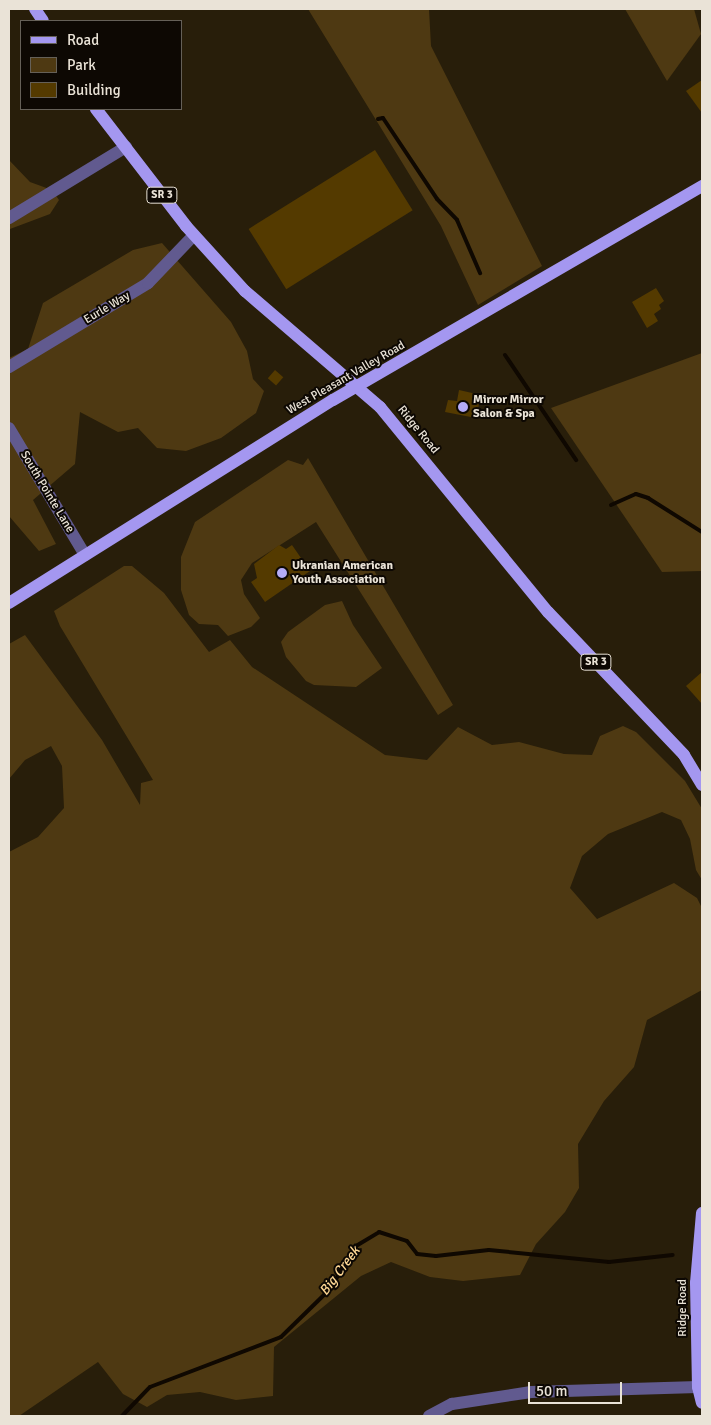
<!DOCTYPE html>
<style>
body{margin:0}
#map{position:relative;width:711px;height:1425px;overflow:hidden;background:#281e0a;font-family:Signika,sans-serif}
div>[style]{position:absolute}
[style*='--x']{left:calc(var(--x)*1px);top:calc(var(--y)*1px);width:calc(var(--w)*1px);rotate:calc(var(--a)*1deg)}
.green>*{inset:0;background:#4e3912}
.stream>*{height:4px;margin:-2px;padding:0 2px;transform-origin:2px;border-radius:2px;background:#0f0801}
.building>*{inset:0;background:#543a00;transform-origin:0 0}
.minor>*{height:12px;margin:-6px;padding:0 6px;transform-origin:6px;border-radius:6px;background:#615a8f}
.major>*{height:12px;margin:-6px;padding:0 6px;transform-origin:6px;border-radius:6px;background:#a497f0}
.dots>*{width:14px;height:14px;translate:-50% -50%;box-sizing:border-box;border:2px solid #0d0803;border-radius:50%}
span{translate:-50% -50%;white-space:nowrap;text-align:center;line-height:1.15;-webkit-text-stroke:4px #0d0803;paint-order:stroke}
.shield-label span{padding:1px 4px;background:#0d0803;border:1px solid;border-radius:4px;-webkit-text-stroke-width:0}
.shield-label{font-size:11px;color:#eae3d7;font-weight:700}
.street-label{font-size:12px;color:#eae3d7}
.poi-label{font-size:12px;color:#eae3d7;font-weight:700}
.left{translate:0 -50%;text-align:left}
.water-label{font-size:14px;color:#fed794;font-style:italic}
.frame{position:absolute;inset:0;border:10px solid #eae3d7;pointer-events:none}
.legend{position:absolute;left:20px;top:20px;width:162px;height:90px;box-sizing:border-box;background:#0d0803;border:1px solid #656058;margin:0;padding:6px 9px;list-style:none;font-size:15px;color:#eae3d7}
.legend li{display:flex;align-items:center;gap:10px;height:25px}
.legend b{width:25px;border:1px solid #656058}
.scale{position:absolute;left:528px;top:1382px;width:94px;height:22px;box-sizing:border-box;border:2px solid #eae3d7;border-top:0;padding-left:6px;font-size:15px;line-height:18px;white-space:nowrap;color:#eae3d7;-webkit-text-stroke:4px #0d0803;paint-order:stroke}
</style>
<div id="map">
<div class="green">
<i style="clip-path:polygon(308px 9px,429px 9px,431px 46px,542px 266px,478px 305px,441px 226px)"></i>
<i style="clip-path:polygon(625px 9px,694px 9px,701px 34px,667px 81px)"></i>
<i style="clip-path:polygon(9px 160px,30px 182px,52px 190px,59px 200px,50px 214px,10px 229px)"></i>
<i style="clip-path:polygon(162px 243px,231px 322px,247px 351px,253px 379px,264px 391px,256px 413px,221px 438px,186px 451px,157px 448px,138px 428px,118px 432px,80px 412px,75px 464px,33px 500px,56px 544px,39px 551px,9px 516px,9px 358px,28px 349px,43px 303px,133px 250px)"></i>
<i style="clip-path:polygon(702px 353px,702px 571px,662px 572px,551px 408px)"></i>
<i style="clip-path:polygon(308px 458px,453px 705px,438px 715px,316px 522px,252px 563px,241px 580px,244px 594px,260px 618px,251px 627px,228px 636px,218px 625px,199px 624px,189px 615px,181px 590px,181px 557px,195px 522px,288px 460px,303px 465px)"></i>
<i style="clip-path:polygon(124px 566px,132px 566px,164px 593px,209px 652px,230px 640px,252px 667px,385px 755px,427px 760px,458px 727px,492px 745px,519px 742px,564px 754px,592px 755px,600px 736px,623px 726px,636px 732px,685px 781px,702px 809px,702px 880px,696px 870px,690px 839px,681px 820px,662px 812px,608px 834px,582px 856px,570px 888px,597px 919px,674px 883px,697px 898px,702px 908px,702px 990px,647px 1020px,634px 1067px,604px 1101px,578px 1144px,579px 1188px,565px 1212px,536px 1244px,520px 1275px,463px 1281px,430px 1277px,391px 1262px,361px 1276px,274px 1347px,273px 1396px,236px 1400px,200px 1392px,167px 1395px,147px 1407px,123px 1394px,98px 1362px,19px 1416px,9px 1416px,9px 852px,38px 837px,64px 808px,62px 766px,51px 746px,25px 760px,9px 779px,9px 644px,25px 635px,102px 740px,140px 805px,141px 783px,153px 780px,60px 626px,54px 611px)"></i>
<i style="clip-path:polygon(342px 601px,353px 625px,382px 668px,356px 687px,314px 685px,306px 681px,286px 657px,281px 642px,288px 632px,325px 605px)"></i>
</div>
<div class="stream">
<i style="--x:378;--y:119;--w:5;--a:-11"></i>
<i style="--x:383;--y:118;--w:97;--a:56.3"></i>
<i style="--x:437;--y:199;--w:29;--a:46"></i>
<i style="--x:457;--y:220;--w:58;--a:66.5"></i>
<i style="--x:505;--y:355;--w:127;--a:55.9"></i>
<i style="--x:611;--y:505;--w:27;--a:-24"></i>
<i style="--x:636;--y:494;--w:13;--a:18"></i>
<i style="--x:648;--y:498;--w:64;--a:32.2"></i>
<i style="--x:122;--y:1416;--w:40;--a:-46"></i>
<i style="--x:150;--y:1387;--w:140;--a:-20.9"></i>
<i style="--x:281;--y:1337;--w:69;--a:-44.4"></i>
<i style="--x:330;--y:1289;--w:50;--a:-58.8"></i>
<i style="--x:356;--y:1246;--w:27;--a:-31"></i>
<i style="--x:379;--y:1232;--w:29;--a:18"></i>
<i style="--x:407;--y:1241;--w:16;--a:52"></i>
<i style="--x:417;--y:1254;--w:19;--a:6"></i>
<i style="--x:436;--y:1256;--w:53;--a:-6.5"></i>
<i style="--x:489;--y:1250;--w:121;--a:5.7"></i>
<i style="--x:609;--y:1262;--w:64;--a:-6.2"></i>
</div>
<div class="building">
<i style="clip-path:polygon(702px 80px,702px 113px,686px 91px)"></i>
<i style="left:375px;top:150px;width:71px;height:149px;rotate:58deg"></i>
<i style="clip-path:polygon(656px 288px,664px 301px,659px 305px,661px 309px,654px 314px,658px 321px,647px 328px,632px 302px)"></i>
<i style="left:275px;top:370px;width:11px;height:11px;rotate:41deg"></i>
<i style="clip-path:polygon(459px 390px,481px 395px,476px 418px,445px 412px,448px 400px,457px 401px)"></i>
<i style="clip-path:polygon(279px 545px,286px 549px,292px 545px,310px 571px,265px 602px,251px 582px,257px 578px,254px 564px)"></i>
<i style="clip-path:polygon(702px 672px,702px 704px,686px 686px)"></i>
</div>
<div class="minor">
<i style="--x:9;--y:218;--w:137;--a:-31.3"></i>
<i style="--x:9;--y:367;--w:162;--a:-31.1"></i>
<i style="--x:148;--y:283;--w:66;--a:-46.2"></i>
<i style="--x:9;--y:428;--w:148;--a:59.1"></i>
<i style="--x:429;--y:1416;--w:26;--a:-28"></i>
<i style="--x:452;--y:1404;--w:80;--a:-8.6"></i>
<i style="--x:531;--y:1392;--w:167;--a:-1.7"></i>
</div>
<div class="major">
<i style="--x:35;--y:9;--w:14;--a:56"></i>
<i style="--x:96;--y:109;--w:148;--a:52.4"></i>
<i style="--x:186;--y:226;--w:88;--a:47.8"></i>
<i style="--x:245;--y:291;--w:178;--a:40.7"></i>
<i style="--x:380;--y:407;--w:265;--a:50.7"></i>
<i style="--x:548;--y:612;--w:197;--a:46.4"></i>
<i style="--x:684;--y:755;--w:35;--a:59"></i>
<i style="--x:9;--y:603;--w:382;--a:-32.1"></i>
<i style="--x:333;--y:400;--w:427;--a:-30.1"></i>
<i style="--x:702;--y:1213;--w:70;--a:94.9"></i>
<i style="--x:696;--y:1283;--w:104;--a:88.9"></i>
<i style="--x:698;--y:1387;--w:16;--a:76"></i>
</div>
<div class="dots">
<i style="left:463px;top:407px;background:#b5acf8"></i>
<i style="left:282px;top:573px;background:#b5acf8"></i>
</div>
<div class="shield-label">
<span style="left:162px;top:195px">SR 3</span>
<span style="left:596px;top:662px">SR 3</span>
</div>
<div class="street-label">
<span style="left:107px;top:308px;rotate:-31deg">Eurle Way</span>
<span style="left:346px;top:378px;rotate:-30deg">West Pleasant Valley Road</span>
<span style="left:418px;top:430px;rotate:51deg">Ridge Road</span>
<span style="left:47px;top:492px;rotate:59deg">South Pointe Lane</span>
<span style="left:683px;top:1308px;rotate:-90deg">Ridge Road</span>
</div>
<div class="poi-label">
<span class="left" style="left:473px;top:407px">Mirror Mirror<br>Salon &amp; Spa</span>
<span class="left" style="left:292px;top:573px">Ukranian American<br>Youth Association</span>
</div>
<div class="water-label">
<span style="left:340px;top:1271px;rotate:-53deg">Big Creek</span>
</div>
<div class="frame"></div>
<ul class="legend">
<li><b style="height:6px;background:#a497f0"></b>Road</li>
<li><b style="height:14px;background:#4e3912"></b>Park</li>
<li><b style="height:14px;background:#543a00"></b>Building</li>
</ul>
<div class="scale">50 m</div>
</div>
